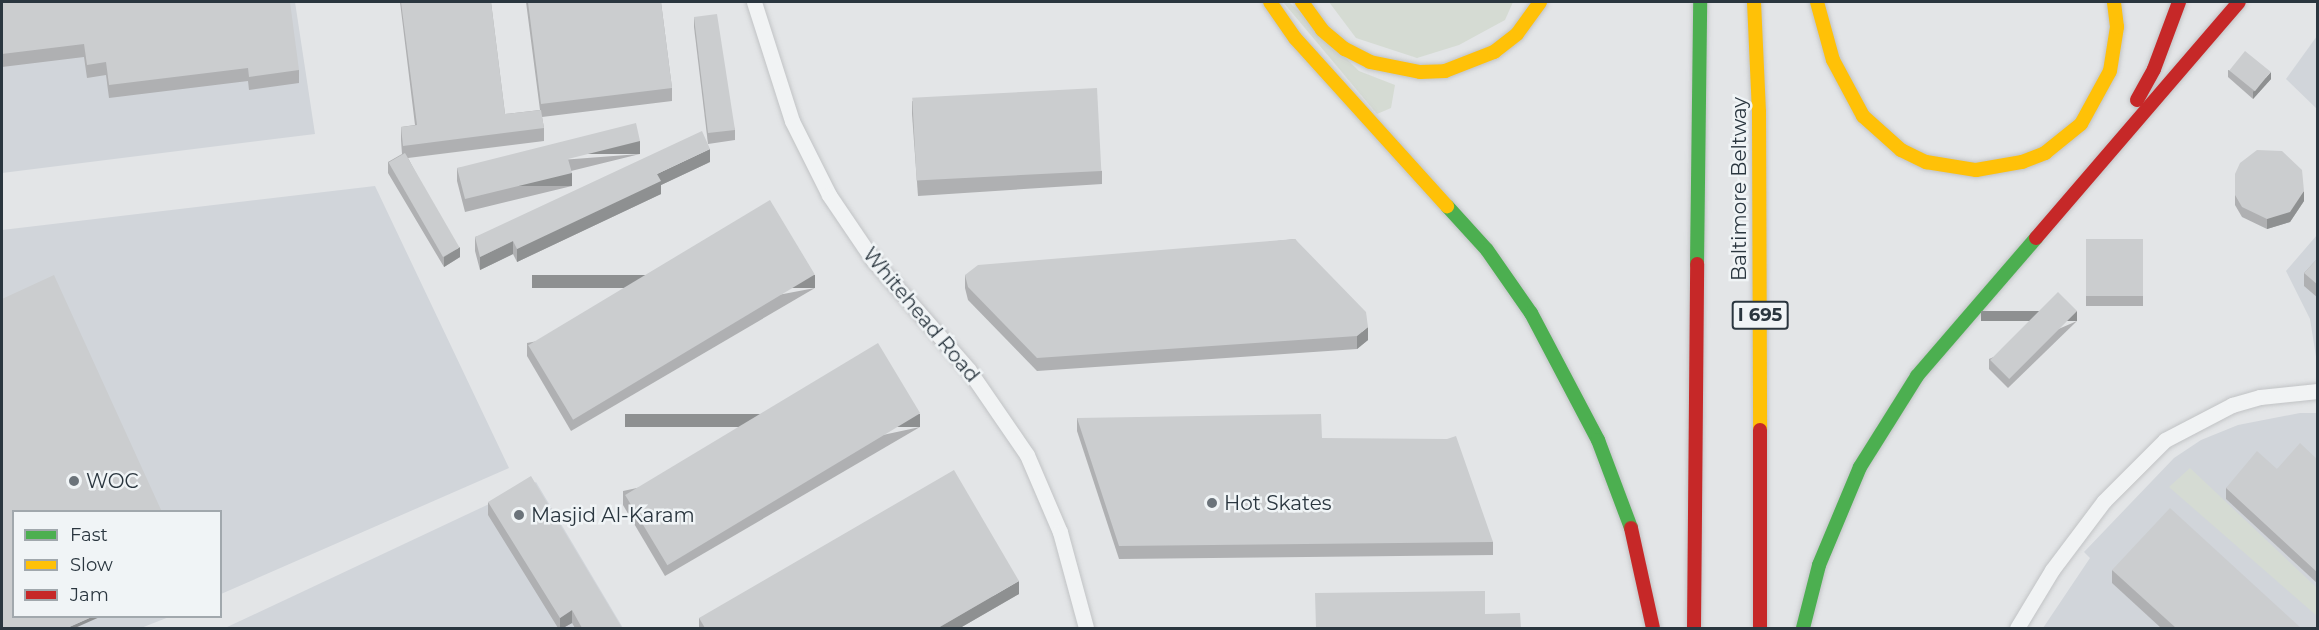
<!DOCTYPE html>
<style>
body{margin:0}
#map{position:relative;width:2319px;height:630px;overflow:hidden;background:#e3e5e7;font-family:Montserrat,sans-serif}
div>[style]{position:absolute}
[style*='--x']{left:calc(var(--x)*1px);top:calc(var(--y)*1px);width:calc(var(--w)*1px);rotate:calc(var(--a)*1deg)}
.built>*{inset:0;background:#d1d5da}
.green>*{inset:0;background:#d5dbd3}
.roads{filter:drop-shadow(0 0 2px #c1c3c5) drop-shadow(0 0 2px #c1c3c5)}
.street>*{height:15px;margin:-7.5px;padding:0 7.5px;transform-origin:7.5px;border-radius:7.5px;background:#f1f3f4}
.fast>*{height:14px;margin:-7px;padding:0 7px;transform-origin:7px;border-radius:7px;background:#4caf50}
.slow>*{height:14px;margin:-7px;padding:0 7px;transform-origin:7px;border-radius:7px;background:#ffc107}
.jam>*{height:14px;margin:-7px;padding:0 7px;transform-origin:7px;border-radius:7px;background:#c62828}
.wall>*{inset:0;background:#afb0b2;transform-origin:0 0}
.shaded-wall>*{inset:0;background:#8e9091;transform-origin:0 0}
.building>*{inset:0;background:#cbcdcf;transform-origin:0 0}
.dots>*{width:16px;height:16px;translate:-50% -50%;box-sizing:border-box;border:3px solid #f0f4f6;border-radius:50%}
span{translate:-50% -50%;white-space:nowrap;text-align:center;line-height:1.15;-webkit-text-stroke:5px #f0f4f6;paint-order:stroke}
.shield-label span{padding:2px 4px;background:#f0f4f6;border:2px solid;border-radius:4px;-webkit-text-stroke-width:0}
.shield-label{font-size:18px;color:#2a363f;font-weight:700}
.street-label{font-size:20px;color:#2a363f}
.poi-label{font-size:20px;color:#2a363f}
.left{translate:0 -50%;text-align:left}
.frame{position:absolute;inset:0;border:3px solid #2a363f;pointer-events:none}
.legend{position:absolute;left:12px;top:510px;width:210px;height:108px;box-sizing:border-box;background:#f0f4f6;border:2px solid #a1a8ad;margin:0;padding:8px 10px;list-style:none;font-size:18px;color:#2a363f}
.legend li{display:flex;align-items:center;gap:12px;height:30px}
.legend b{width:30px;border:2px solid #a1a8ad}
</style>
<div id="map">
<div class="built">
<i style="clip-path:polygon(2px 2px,295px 2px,315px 134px,2px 173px)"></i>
<i style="clip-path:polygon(2317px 36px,2317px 109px,2286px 79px)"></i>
<i style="clip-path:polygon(375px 186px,509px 468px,221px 594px,220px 512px,14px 512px,14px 616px,169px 617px,141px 628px,2px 628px,2px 230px)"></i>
<i style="clip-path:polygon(2317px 235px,2317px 363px,2310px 319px,2286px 271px)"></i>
<i style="clip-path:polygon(2300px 413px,2317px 413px,2317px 628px,2043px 628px,2090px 558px,2084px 552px,2174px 458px,2201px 440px,2238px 425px)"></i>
<i style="clip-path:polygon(536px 482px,623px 628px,225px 628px)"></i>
</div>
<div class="green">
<i style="clip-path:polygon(1283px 2px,1289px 2px,1359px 71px,1395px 85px,1391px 108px,1377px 114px)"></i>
<i style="clip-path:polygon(1329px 2px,1513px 2px,1505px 20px,1459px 45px,1417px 58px,1356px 38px)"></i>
<i style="clip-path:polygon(2190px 468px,2317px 588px,2317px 616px,2169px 487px)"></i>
</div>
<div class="roads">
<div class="street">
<i style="--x:754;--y:2;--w:125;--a:72.3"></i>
<i style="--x:792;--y:121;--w:83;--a:63.4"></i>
<i style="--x:829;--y:195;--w:78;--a:55.9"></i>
<i style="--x:873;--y:260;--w:145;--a:48.9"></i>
<i style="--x:968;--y:369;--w:104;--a:55.5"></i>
<i style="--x:1027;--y:455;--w:84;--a:66.8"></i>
<i style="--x:1060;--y:532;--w:99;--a:74.8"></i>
<i style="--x:2017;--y:628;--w:68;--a:-58.9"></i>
<i style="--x:2052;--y:570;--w:86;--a:-53"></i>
<i style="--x:2104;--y:501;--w:86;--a:-45"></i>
<i style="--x:2165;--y:440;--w:76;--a:-27.6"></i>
<i style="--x:2232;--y:405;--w:29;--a:-16"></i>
<i style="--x:2260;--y:397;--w:58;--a:-5.9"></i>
</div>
<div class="fast">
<i style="--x:1447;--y:206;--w:59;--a:47.7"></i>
<i style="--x:1487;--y:250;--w:77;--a:55.1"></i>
<i style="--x:1531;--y:313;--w:144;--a:62.2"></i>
<i style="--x:1598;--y:440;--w:94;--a:69.4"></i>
<i style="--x:1697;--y:264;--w:262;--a:-89.3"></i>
<i style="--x:1803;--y:628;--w:65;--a:-75.7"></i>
<i style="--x:1819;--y:565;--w:106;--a:-67.3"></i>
<i style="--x:1860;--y:467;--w:107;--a:-57.9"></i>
<i style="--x:1917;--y:376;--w:182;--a:-49.2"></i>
</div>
<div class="slow">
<i style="--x:1270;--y:2;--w:44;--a:55.2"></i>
<i style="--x:1295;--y:38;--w:227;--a:47.9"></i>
<i style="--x:1302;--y:2;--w:34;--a:54"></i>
<i style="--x:1322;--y:30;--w:30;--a:40"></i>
<i style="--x:1345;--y:49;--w:28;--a:27"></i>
<i style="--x:1370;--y:62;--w:51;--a:11.3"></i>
<i style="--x:1420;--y:72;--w:25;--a:-2"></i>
<i style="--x:1445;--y:71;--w:53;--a:-21.2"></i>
<i style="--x:1494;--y:52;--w:29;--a:-38"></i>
<i style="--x:1517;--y:34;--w:39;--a:-54"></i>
<i style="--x:1754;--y:2;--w:110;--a:87.4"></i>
<i style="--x:1759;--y:112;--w:318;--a:89.8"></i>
<i style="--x:1817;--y:2;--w:60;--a:74.6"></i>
<i style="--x:1833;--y:60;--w:64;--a:61.8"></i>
<i style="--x:1863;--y:116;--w:51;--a:41.8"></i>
<i style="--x:1901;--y:150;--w:28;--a:26"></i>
<i style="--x:1926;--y:162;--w:51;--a:9.1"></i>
<i style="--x:1976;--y:170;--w:47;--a:-9.9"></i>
<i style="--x:2022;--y:162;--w:25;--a:-21"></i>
<i style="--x:2045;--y:153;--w:46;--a:-38.9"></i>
<i style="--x:2081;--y:124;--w:60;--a:-61.3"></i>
<i style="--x:2110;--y:71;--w:45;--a:-81"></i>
<i style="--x:2117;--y:27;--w:25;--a:-97"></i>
</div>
<div class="jam">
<i style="--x:2137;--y:100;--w:35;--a:-61"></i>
<i style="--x:2154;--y:69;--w:72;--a:-69.5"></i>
<i style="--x:2036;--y:238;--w:311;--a:-49.3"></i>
<i style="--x:1760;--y:430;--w:198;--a:90"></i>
<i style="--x:1631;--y:528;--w:102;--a:77.6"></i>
<i style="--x:1694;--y:628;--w:364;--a:-89.5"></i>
</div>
</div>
<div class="wall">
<i style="clip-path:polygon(2px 2px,299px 70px,299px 83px,249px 90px,248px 81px,109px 98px,106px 75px,87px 78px,84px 57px,2px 67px)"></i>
<i style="clip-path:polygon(400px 2px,491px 2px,505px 114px,540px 110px,526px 2px,661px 2px,672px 88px,672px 101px,542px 117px,544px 128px,544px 141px,408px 158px,460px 257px,444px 267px,388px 173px,388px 162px,402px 154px,401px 140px,401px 127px,415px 125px)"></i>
<i style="clip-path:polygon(694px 17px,735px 130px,735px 140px,708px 144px,694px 27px)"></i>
<i style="clip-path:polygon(2228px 70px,2271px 79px,2253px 99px,2228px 77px)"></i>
<i style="clip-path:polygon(912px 101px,1102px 171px,1102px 184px,918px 196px,912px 114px)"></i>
<i style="clip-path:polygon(640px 154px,571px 171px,572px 186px,465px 212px,457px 181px,457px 168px)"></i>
<i style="clip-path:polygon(710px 162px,661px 185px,661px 194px,517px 262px,513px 254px,480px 270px,475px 251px,475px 237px)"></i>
<i style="clip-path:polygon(2235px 174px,2304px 201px,2290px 222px,2267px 229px,2242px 217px,2235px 205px)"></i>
<i style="clip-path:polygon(1295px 239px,1368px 340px,1357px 349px,1037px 371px,968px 300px,965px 288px,965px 275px)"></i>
<i style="left:2086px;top:239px;width:57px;height:67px"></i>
<i style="clip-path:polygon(2318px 258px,2318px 298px,2304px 286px,2304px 273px)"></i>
<i style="clip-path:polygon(815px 288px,571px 431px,527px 356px,527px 343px)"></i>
<i style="clip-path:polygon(2077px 321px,2008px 388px,1989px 369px,1989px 359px)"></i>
<i style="clip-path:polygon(1077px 418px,1322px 438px,1493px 542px,1493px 555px,1119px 559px,1077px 431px)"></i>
<i style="clip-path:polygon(920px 427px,665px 576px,623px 505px,623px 491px)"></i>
<i style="clip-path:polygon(2318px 460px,2318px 584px,2226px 499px,2226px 488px,2277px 469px)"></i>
<i style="clip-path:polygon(488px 502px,622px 628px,575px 628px,572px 623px,563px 628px,558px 628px,488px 515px)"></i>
<i style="clip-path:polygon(2112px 570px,2301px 628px,2161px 628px,2112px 583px)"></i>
<i style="clip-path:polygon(1019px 594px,960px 628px,699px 628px,699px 618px)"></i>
</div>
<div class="shaded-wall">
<i style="clip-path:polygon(2271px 72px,2271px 79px,2253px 99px,2253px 92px)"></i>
<i style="left:640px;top:141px;width:13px;height:74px;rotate:90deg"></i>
<i style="clip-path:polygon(710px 149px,710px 162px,661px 185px,661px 194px,517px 262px,517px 249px,657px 174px)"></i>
<i style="left:572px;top:173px;width:13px;height:110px;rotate:90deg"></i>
<i style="clip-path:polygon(2304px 191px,2304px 201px,2290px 222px,2267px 229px,2267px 219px)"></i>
<i style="clip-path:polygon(513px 241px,513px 254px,480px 270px,480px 257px)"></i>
<i style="clip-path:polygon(460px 247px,460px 257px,444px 267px,444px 257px)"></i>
<i style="left:815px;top:275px;width:13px;height:283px;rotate:90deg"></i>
<i style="left:2077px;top:311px;width:10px;height:96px;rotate:90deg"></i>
<i style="clip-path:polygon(1368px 327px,1368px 340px,1357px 349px,1357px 336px)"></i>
<i style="left:920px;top:414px;width:13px;height:295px;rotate:90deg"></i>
<i style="clip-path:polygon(1019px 581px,1019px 594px,960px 628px,938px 628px)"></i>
<i style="clip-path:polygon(572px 610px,572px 623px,563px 628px,560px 628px,560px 618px)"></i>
<i style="clip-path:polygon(94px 616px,102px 616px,75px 628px,67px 628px)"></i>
</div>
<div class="building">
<i style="clip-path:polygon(2px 2px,290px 2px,299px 70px,249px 77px,248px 68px,109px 85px,106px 62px,87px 65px,84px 44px,2px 54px)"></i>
<i style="clip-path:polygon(401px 2px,491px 2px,505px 114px,541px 110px,544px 128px,403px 146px,401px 127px,417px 125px)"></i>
<i style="clip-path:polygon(528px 2px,661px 2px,672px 88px,541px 104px)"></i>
<i style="clip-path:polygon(717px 14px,735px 130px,708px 133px,694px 17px)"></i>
<i style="left:2245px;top:51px;width:33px;height:25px;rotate:39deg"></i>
<i style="left:1097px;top:88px;width:83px;height:185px;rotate:87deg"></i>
<i style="clip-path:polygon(636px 123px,640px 141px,568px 159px,572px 173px,465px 199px,457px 168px)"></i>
<i style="clip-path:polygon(702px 131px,710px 149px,657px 174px,661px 181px,517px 249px,513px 241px,480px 257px,475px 237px)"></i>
<i style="clip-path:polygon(2257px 150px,2282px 151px,2302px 170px,2304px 191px,2290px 212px,2267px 219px,2242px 207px,2235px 195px,2235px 174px,2240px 163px)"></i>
<i style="left:405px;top:153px;width:109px;height:19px;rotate:60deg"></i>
<i style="left:770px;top:200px;width:87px;height:282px;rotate:59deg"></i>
<i style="clip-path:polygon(1295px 239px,1366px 312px,1368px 327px,1357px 336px,1037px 358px,968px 287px,965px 275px,978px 265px)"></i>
<i style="left:2086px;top:239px;width:57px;height:57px"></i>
<i style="clip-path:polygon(2318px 258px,2318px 285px,2304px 273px)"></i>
<i style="clip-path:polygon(54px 275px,162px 512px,14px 512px,14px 616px,94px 616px,67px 628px,2px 628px,2px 299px)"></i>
<i style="left:2058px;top:292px;width:27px;height:96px;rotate:45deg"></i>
<i style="left:878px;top:343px;width:82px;height:295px;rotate:59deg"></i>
<i style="clip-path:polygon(1321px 414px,1322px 438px,1447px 439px,1456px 436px,1493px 542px,1119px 546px,1077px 418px)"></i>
<i style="clip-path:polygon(2300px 443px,2318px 460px,2318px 573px,2226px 488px,2257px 451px,2277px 469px)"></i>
<i style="clip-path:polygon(954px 470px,1019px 581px,938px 628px,705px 628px,699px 618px)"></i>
<i style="clip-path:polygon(531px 476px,622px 628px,582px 628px,572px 610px,560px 618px,488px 502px)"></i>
<i style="clip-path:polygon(2170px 508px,2301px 628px,2176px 628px,2112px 570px)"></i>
<i style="clip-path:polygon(1485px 591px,1485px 614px,1520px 613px,1521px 628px,1316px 628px,1315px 593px)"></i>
</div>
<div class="dots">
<i style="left:74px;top:481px;background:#6b737a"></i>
<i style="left:1212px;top:503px;background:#6b737a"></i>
<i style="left:519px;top:515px;background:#6b737a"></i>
</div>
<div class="shield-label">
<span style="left:1760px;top:315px">I 695</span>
</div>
<div class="street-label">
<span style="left:1739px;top:189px;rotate:-90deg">Baltimore Beltway</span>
<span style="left:921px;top:315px;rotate:50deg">Whitehead Road</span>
</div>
<div class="poi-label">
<span class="left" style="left:86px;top:481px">WOC</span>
<span class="left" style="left:1224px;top:503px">Hot Skates</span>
<span class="left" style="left:531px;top:515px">Masjid Al-Karam</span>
</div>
<div class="frame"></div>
<ul class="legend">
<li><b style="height:8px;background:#4caf50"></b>Fast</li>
<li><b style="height:8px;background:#ffc107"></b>Slow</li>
<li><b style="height:8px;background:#c62828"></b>Jam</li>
</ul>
</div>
